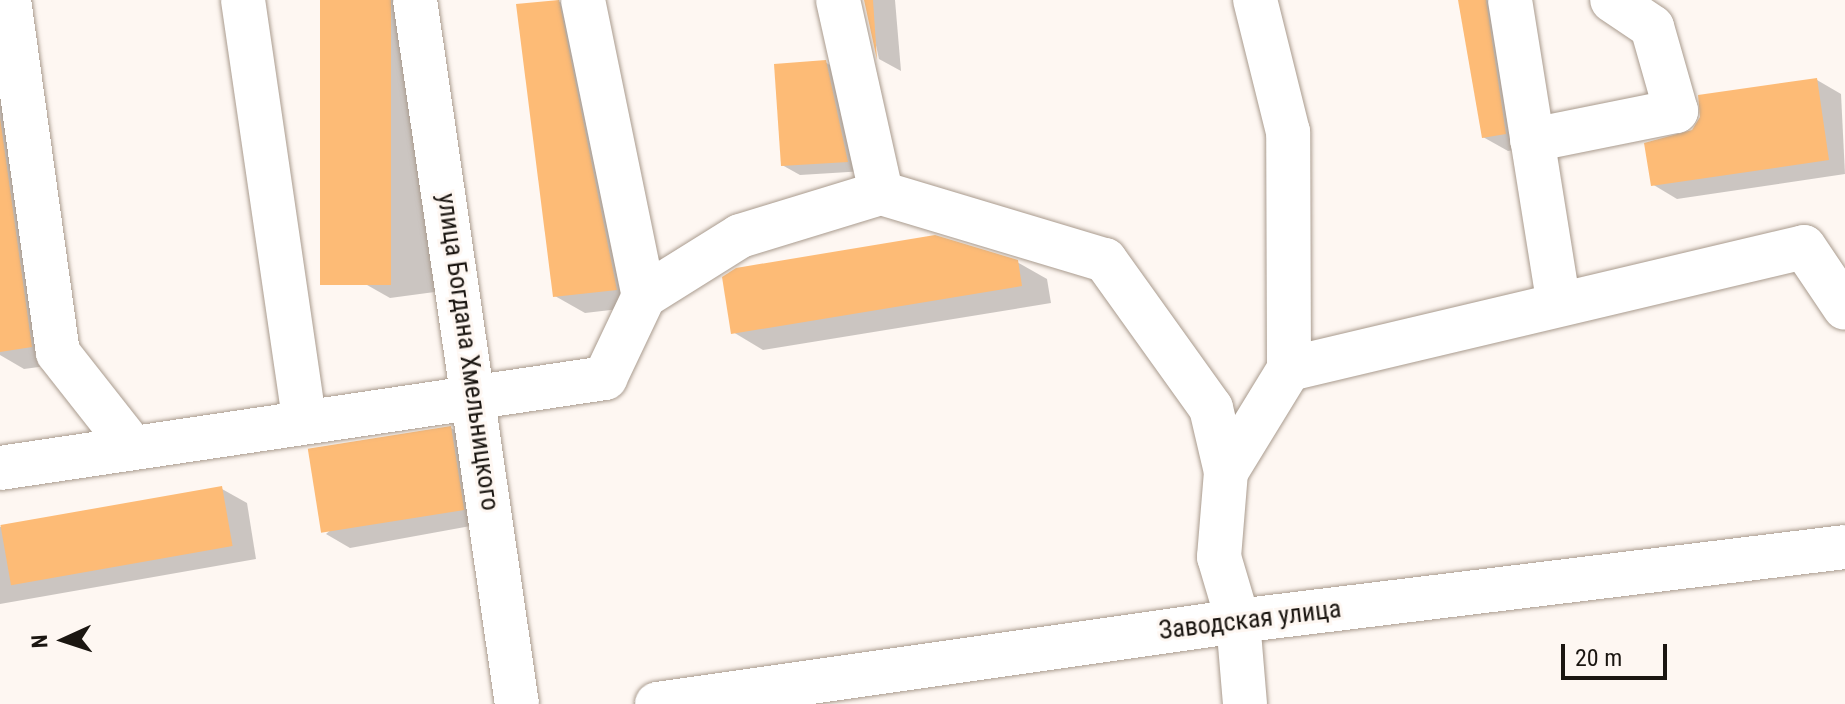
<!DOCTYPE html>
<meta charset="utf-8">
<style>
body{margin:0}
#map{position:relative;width:1845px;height:704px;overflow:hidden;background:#fef7f2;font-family:"Roboto Condensed",sans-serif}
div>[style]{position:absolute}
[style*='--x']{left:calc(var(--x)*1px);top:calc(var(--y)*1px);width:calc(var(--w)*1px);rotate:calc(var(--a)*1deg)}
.shadow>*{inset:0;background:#0003}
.building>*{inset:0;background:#fdbb76;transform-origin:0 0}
.roads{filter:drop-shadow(0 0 2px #a99b8e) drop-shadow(0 0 2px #a99b8e)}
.minor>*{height:44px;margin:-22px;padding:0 22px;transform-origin:22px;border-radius:22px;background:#fff}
span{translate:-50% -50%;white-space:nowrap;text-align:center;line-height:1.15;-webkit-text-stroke:6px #fef7f2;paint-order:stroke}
.street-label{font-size:26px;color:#1b1611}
.north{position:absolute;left:24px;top:600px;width:80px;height:80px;-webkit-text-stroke:6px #fef7f2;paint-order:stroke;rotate:267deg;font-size:22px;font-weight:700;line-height:32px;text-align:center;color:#1b1611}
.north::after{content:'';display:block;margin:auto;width:28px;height:36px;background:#1b1611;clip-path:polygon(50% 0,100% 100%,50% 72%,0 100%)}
.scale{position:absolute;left:1561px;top:644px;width:106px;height:36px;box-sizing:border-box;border:4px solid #1b1611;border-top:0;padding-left:10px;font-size:24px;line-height:28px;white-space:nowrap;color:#1b1611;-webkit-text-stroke:6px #fef7f2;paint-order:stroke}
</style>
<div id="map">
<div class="shadow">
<i style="clip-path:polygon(322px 0,409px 0,457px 289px,390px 298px,360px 281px)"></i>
<i style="clip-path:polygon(866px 0,895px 0,901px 71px,879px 59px)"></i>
<i style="clip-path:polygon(1460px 0,1515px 0,1530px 147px,1508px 151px,1483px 137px)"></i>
<i style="clip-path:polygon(558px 1px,588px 18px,645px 306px,585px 313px,555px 296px)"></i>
<i style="clip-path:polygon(0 59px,61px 364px,24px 369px,0 355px)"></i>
<i style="clip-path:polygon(825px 62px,843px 73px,865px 171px,800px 175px,782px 165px)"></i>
<i style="clip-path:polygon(1817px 80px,1841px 94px,1845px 174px,1677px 199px,1652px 184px,1694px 132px)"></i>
<i style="clip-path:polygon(1017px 262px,1047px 279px,1051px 303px,763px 350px,733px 332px)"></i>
<i style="clip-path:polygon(451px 428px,476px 442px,487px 523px,350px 548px,326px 534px)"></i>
<i style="clip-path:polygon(222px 489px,247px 503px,256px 559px,0 604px,0 527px)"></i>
</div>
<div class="building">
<i style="left:320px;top:0;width:71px;height:285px"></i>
<i style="clip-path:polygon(559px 0,617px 290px,553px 297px,516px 4px)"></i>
<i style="clip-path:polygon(864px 0,873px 0,877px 60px)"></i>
<i style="clip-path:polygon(1458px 0,1486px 0,1506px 134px,1482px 138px)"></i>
<i style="clip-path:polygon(826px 60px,848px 162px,781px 166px,774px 64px)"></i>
<i style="clip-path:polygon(1817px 78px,1829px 160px,1651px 186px,1644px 143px,1692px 130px,1700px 117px,1698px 95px)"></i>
<i style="clip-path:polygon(0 117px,32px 347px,0 352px)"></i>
<i style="clip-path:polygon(935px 235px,1018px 260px,1022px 286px,731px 334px,722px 277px,736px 268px)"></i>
<i style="left:451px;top:426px;width:85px;height:145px;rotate:81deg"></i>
<i style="left:222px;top:486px;width:61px;height:225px;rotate:80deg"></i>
</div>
<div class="roads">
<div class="minor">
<i style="--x:9;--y:0;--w:356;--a:82.1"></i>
<i style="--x:58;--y:353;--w:120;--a:51.8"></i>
<i style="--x:243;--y:0;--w:424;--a:81.7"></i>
<i style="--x:415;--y:0;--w:711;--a:81.76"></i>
<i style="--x:583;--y:0;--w:302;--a:78.4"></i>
<i style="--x:838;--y:0;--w:198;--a:77.4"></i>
<i style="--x:1510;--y:0;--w:305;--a:80.9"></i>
<i style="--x:1532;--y:140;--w:147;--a:-11.4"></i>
<i style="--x:1676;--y:111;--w:87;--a:-105.9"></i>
<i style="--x:1652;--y:27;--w:48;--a:-146"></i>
<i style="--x:1289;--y:369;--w:529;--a:-13.33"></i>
<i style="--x:1804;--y:247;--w:73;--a:56.1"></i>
<i style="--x:0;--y:468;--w:612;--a:-8.46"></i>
<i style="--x:605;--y:378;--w:91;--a:-64.6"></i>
<i style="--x:644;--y:296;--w:113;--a:-32"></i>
<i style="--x:740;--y:236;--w:147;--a:-17"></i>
<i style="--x:881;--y:193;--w:234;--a:16.7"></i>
<i style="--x:1105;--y:260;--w:182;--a:54.4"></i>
<i style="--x:1211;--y:408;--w:66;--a:76.8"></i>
<i style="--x:657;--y:704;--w:587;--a:-8.13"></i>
<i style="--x:1238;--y:621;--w:611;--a:-6.95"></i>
<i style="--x:1245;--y:704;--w:83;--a:-94.8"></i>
<i style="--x:1238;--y:621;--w:67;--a:-106.5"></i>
<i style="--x:1219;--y:557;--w:85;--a:-85.3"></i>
<i style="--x:1226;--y:472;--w:121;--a:-58.5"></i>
<i style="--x:1289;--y:369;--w:237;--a:-90.2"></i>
<i style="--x:1288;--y:132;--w:136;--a:-104"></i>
</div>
</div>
<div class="street-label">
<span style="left:468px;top:352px;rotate:82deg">улица Богдана Хмельницкого</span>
<span style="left:1250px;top:620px;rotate:-7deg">Заводская улица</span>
</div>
<div class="north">N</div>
<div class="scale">20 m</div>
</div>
